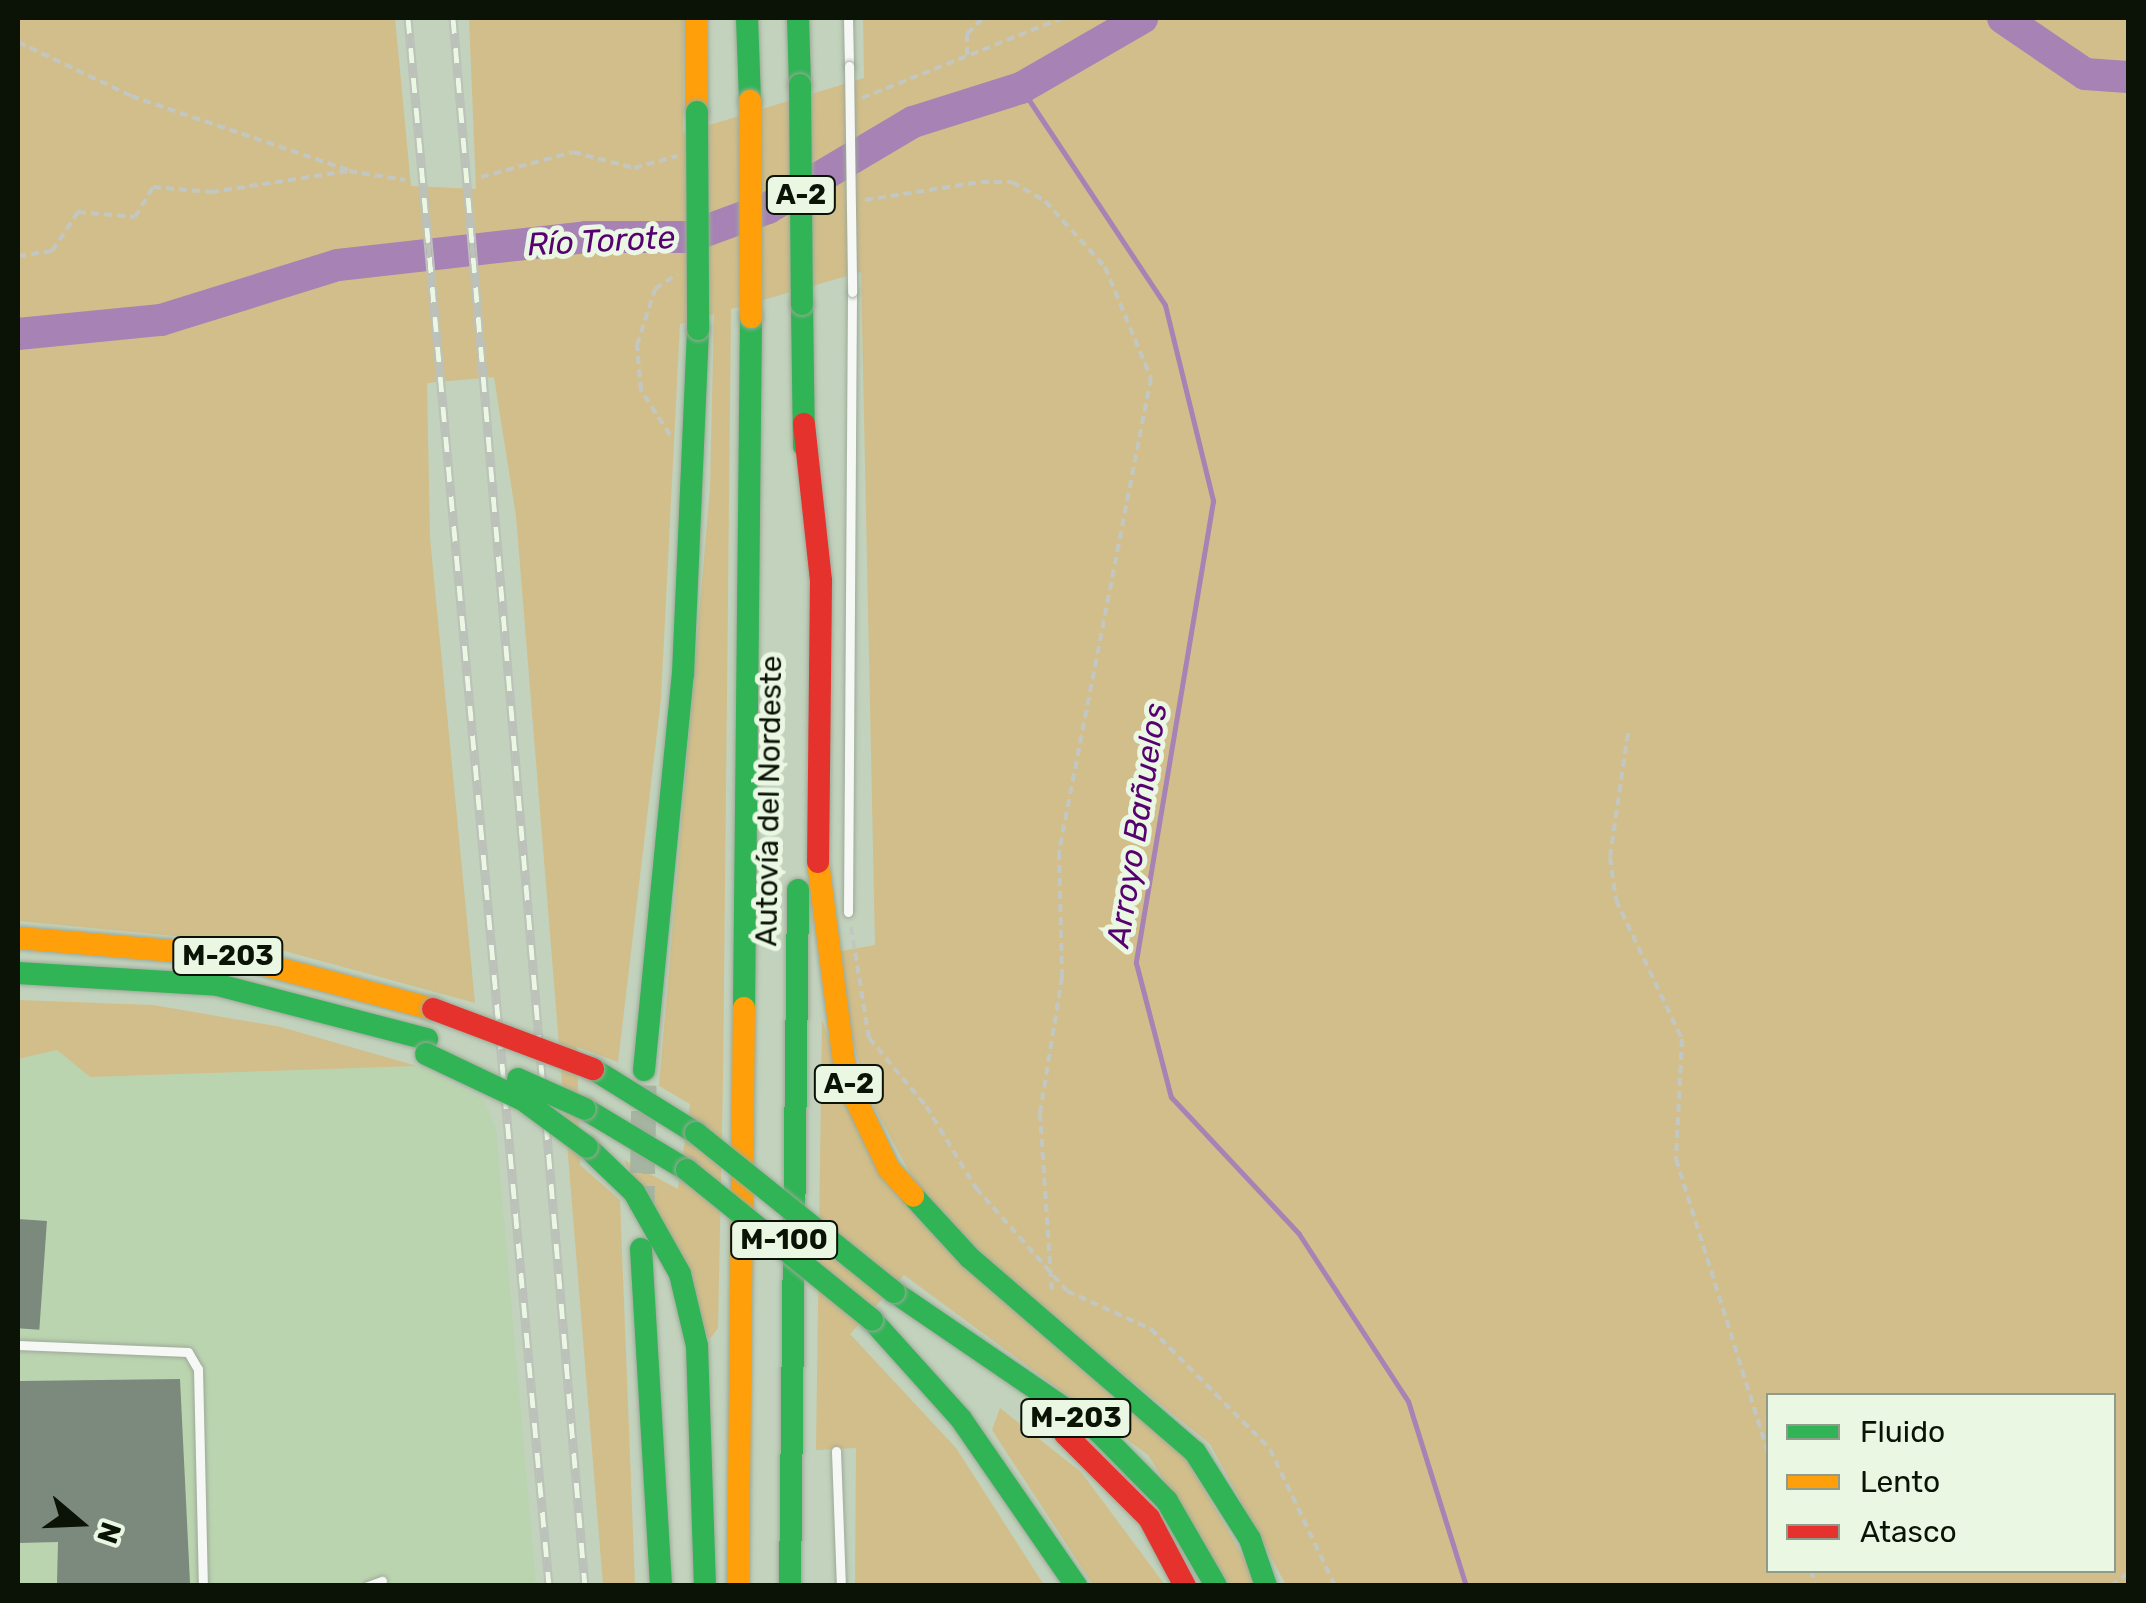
<!DOCTYPE html>
<meta charset="utf-8">
<style>
body{margin:0}
#map{position:relative;width:2146px;height:1603px;overflow:hidden;background:#c2d2bc;font-family:Rubik,sans-serif}
div>[style]{position:absolute}
[style*='--x']{left:calc(var(--x)*1px);top:calc(var(--y)*1px);width:calc(var(--w)*1px);rotate:calc(var(--a)*1deg)}
.built>*{inset:0;background:#bbd4b0}
.green>*{inset:0;background:#d2be8a}
.stream>*{height:5px;margin:-2.5px;padding:0 2.5px;transform-origin:2.5px;border-radius:2.5px;background:#a782b5}
.river>*{height:32px;margin:-16px;padding:0 16px;transform-origin:16px;border-radius:16px;background:#a782b5}
.building>*{inset:0;background:#7b8a7c;transform-origin:0 0}
.secondary-tunnel>*{height:25px;margin-top:-12.5px;transform-origin:0;background:repeating-linear-gradient(90deg,#a6b5a1 0 25px,transparent 0 37px)}
.path>*{height:4px;margin-top:-2px;transform-origin:0;background:repeating-linear-gradient(90deg,#c3c7c1 0 8px,transparent 0 13px)}
.roads{filter:drop-shadow(0 0 2px #9da998) drop-shadow(0 0 2px #9da998)}
.lane>*{height:9px;margin:-4.5px;padding:0 4.5px;transform-origin:4.5px;border-radius:4.5px;background:#f6f8f5}
.fast>*{height:22px;margin:-11px;padding:0 11px;transform-origin:11px;border-radius:11px;background:#30b455}
.slow>*{height:22px;margin:-11px;padding:0 11px;transform-origin:11px;border-radius:11px;background:#ff9f0a}
.jam>*{height:22px;margin:-11px;padding:0 11px;transform-origin:11px;border-radius:11px;background:#e5322d}
.rail>*{height:9px;margin-top:-4.5px;transform-origin:0;background:repeating-linear-gradient(90deg,#e9f7e3 0 15px,#bcc1ba 0 30px);box-sizing:border-box;border-block:2px solid #bcc1ba}
.bridges{filter:drop-shadow(0 0 2px #9da998) drop-shadow(0 0 2px #9da998)}
.lane-bridge>*{height:9px;margin:-4.5px;padding:0 4.5px;transform-origin:4.5px;border-radius:4.5px;background:#f6f8f5}
.fast-bridge>*{height:22px;margin:-11px;padding:0 11px;transform-origin:11px;border-radius:11px;background:#30b455}
.slow-bridge>*{height:22px;margin:-11px;padding:0 11px;transform-origin:11px;border-radius:11px;background:#ff9f0a}
.jam-bridge>*{height:22px;margin:-11px;padding:0 11px;transform-origin:11px;border-radius:11px;background:#e5322d}
span{translate:-50% -50%;white-space:nowrap;text-align:center;line-height:1.15;-webkit-text-stroke:10px #e9f7e3;paint-order:stroke}
.shield-label span{padding:2px 8px;background:#e9f7e3;border:2px solid;border-radius:8px;-webkit-text-stroke-width:0}
.shield-label{font-size:28px;color:#0a1306;font-weight:700}
.street-label{font-size:30px;color:#0a1306}
.water-label{font-size:32px;color:#570170;font-style:italic}
.frame{position:absolute;inset:0;border:20px solid #0a1306;pointer-events:none}
.legend{position:absolute;left:1766px;top:1393px;width:350px;height:180px;box-sizing:border-box;background:#e9f7e3;border:2px solid #909c8b;margin:0;padding:12px 18px;list-style:none;font-size:30px;color:#0a1306}
.legend li{display:flex;align-items:center;gap:20px;height:50px}
.legend b{width:50px;border:2px solid #909c8b}
.north{position:absolute;left:30px;top:1473px;width:100px;height:100px;-webkit-text-stroke:8px #e9f7e3;paint-order:stroke;rotate:109deg;font-size:28px;font-weight:700;line-height:40px;text-align:center;color:#0a1306}
.north::after{content:'';display:block;margin:auto;width:35px;height:45px;background:#0a1306;clip-path:polygon(50% 0,100% 100%,50% 72%,0 100%)}
</style>
<div id="map">
<div class="built">
<i style="clip-path:polygon(57px 1050px,90px 1077px,417px 1066px,484px 1099px,496px 1129px,536px 1585px,18px 1585px,18px 1059px)"></i>
</div>
<div class="green">
<i style="clip-path:polygon(evenodd,18px 18px,395px 18px,411px 186px,476px 189px,469px 18px,683px 18px,683px 133px,864px 78px,863px 18px,2128px 18px,2128px 1585px,1286px 1585px,1210px 1444px,1026px 1296px,920px 1192px,866px 1092px,831px 953px,875px 945px,861px 272px,731px 309px,723px 1077px,718px 1328px,709px 1340px,624px 1160px,678px 1189px,690px 1104px,659px 1086px,710px 488px,714px 314px,680px 324px,661px 699px,618px 1062px,577px 1047px,580px 1165px,620px 1200px,635px 1585px,603px 1585px,516px 516px,494px 377px,427px 383px,430px 538px,475px 1003px,259px 944px,18px 921px,18px 18px,1768px 1396px,2114px 1396px,2114px 1570px,1768px 1570px,1768px 1396px)"></i>
<i style="clip-path:polygon(18px 1000px,153px 1005px,281px 1027px,417px 1066px,90px 1077px,57px 1050px,18px 1059px)"></i>
<i style="clip-path:polygon(822px 1020px,869px 1151px,1183px 1454px,1260px 1585px,1230px 1585px,1148px 1455px,904px 1275px,850px 1334px,956px 1448px,1044px 1585px,855px 1585px,856px 1448px,816px 1450px)"></i>
<i style="clip-path:polygon(1000px 1408px,1081px 1472px,1165px 1585px,1093px 1585px,992px 1430px)"></i>
</div>
<div class="stream">
<i style="--x:1021;--y:88;--w:260;--a:56.4"></i>
<i style="--x:1165;--y:305;--w:202;--a:76.2"></i>
<i style="--x:1213;--y:501;--w:468;--a:99.5"></i>
<i style="--x:1136;--y:963;--w:138;--a:75.4"></i>
<i style="--x:1171;--y:1097;--w:187;--a:46.9"></i>
<i style="--x:1299;--y:1234;--w:199;--a:56.9"></i>
<i style="--x:1408;--y:1401;--w:194;--a:72.6"></i>
</div>
<div class="river">
<i style="--x:2003;--y:18;--w:99;--a:34.3"></i>
<i style="--x:2085;--y:74;--w:43;--a:4"></i>
<i style="--x:18;--y:334;--w:144;--a:-5.6"></i>
<i style="--x:161;--y:320;--w:185;--a:-17.3"></i>
<i style="--x:338;--y:265;--w:250;--a:-6.4"></i>
<i style="--x:586;--y:237;--w:103;--a:0"></i>
<i style="--x:689;--y:237;--w:84;--a:-20.2"></i>
<i style="--x:768;--y:208;--w:169;--a:-30.7"></i>
<i style="--x:913;--y:122;--w:113;--a:-17.5"></i>
<i style="--x:1021;--y:88;--w:140;--a:-30"></i>
</div>
<div class="building">
<i style="left:18px;top:1219px;width:29px;height:109px;rotate:4deg"></i>
<i style="clip-path:polygon(180px 1379px,190px 1583px,57px 1583px,58px 1542px,18px 1543px,20px 1381px)"></i>
</div>
<div class="secondary-tunnel">
<i style="--x:642;--y:1210;--w:125;--a:-89.1"></i>
</div>
<div class="path">
<i style="--x:18;--y:42;--w:125;--a:25.5"></i>
<i style="--x:131;--y:96;--w:229;--a:18.8"></i>
<i style="--x:967;--y:55;--w:21;--a:-90"></i>
<i style="--x:967;--y:34;--w:23;--a:-45"></i>
<i style="--x:862;--y:98;--w:215;--a:-21.8"></i>
<i style="--x:481;--y:177;--w:95;--a:-15.2"></i>
<i style="--x:573;--y:152;--w:63;--a:14.7"></i>
<i style="--x:634;--y:168;--w:45;--a:-15.6"></i>
<i style="--x:865;--y:200;--w:117;--a:-8.8"></i>
<i style="--x:981;--y:182;--w:31;--a:0"></i>
<i style="--x:1012;--y:182;--w:38;--a:30"></i>
<i style="--x:1045;--y:201;--w:89;--a:47.7"></i>
<i style="--x:1105;--y:267;--w:120;--a:67.5"></i>
<i style="--x:1151;--y:378;--w:483;--a:101"></i>
<i style="--x:1059;--y:852;--w:125;--a:88.6"></i>
<i style="--x:1062;--y:977;--w:138;--a:99.2"></i>
<i style="--x:1040;--y:1113;--w:181;--a:86.2"></i>
<i style="--x:18;--y:256;--w:34;--a:-8"></i>
<i style="--x:52;--y:251;--w:47;--a:-56.3"></i>
<i style="--x:78;--y:212;--w:57;--a:5"></i>
<i style="--x:135;--y:217;--w:35;--a:-59"></i>
<i style="--x:153;--y:187;--w:58;--a:4.9"></i>
<i style="--x:211;--y:192;--w:140;--a:-8.7"></i>
<i style="--x:349;--y:171;--w:57;--a:9.1"></i>
<i style="--x:670;--y:435;--w:54;--a:-122.8"></i>
<i style="--x:641;--y:390;--w:45;--a:-95.1"></i>
<i style="--x:637;--y:345;--w:59;--a:-72.2"></i>
<i style="--x:655;--y:289;--w:27;--a:-34"></i>
<i style="--x:1628;--y:733;--w:125;--a:98.3"></i>
<i style="--x:1610;--y:857;--w:43;--a:82.1"></i>
<i style="--x:1616;--y:900;--w:154;--a:64.6"></i>
<i style="--x:1682;--y:1039;--w:120;--a:92.9"></i>
<i style="--x:1676;--y:1159;--w:308;--a:72.6"></i>
<i style="--x:851;--y:927;--w:112;--a:80.8"></i>
<i style="--x:869;--y:1038;--w:89;--a:50"></i>
<i style="--x:926;--y:1106;--w:96;--a:58.6"></i>
<i style="--x:976;--y:1188;--w:137;--a:48.5"></i>
<i style="--x:1067;--y:1291;--w:92;--a:24.3"></i>
<i style="--x:1151;--y:1329;--w:169;--a:45.2"></i>
<i style="--x:1270;--y:1449;--w:152;--a:64.6"></i>
<i style="--x:1811;--y:1570;--w:17;--a:73"></i>
<i style="--x:2111;--y:1586;--w:21;--a:-37"></i>
</div>
<div class="roads">
<div class="lane">
<i style="--x:848;--y:18;--w:48;--a:88.8"></i>
<i style="--x:848;--y:912;--w:620;--a:-89.63"></i>
<i style="--x:18;--y:1345;--w:170;--a:2.4"></i>
<i style="--x:188;--y:1352;--w:20;--a:60"></i>
<i style="--x:198;--y:1369;--w:217;--a:88.7"></i>
<i style="--x:836;--y:1451;--w:135;--a:87.9"></i>
<i style="--x:368;--y:1586;--w:15;--a:-20"></i>
</div>
<div class="fast">
<i style="--x:747;--y:18;--w:83;--a:87.9"></i>
<i style="--x:798;--y:18;--w:67;--a:88.3"></i>
<i style="--x:802;--y:304;--w:142;--a:89.2"></i>
<i style="--x:18;--y:973;--w:200;--a:3.4"></i>
<i style="--x:218;--y:985;--w:216;--a:14.5"></i>
<i style="--x:744;--y:1008;--w:691;--a:-89.42"></i>
<i style="--x:593;--y:1069;--w:121;--a:31.9"></i>
<i style="--x:644;--y:1070;--w:398;--a:-84.4"></i>
<i style="--x:683;--y:674;--w:345;--a:-87.5"></i>
<i style="--x:585;--y:1109;--w:119;--a:30.9"></i>
<i style="--x:587;--y:1147;--w:65;--a:43.8"></i>
<i style="--x:634;--y:1192;--w:94;--a:60.7"></i>
<i style="--x:680;--y:1274;--w:74;--a:76.7"></i>
<i style="--x:697;--y:1346;--w:240;--a:88.1"></i>
<i style="--x:913;--y:1196;--w:83;--a:47.4"></i>
<i style="--x:969;--y:1257;--w:298;--a:40.8"></i>
<i style="--x:1195;--y:1452;--w:103;--a:57.7"></i>
<i style="--x:1250;--y:1539;--w:50;--a:71.2"></i>
<i style="--x:641;--y:1249;--w:338;--a:86.6"></i>
<i style="--x:894;--y:1292;--w:248;--a:34.3"></i>
<i style="--x:1099;--y:1432;--w:97;--a:45.4"></i>
<i style="--x:1167;--y:1501;--w:98;--a:60"></i>
<i style="--x:872;--y:1320;--w:133;--a:48"></i>
<i style="--x:961;--y:1419;--w:203;--a:55.4"></i>
<i style="--x:790;--y:1586;--w:696;--a:-89.34"></i>
</div>
<div class="slow">
<i style="--x:696;--y:18;--w:94;--a:89.4"></i>
<i style="--x:818;--y:862;--w:219;--a:82.6"></i>
<i style="--x:846;--y:1079;--w:100;--a:64.5"></i>
<i style="--x:889;--y:1169;--w:36;--a:48"></i>
<i style="--x:18;--y:938;--w:214;--a:4.8"></i>
<i style="--x:231;--y:956;--w:209;--a:14.7"></i>
<i style="--x:738;--y:1586;--w:578;--a:-89.41"></i>
</div>
<div class="jam">
<i style="--x:804;--y:424;--w:158;--a:83.8"></i>
<i style="--x:821;--y:581;--w:281;--a:90.6"></i>
<i style="--x:1065;--y:1434;--w:119;--a:45"></i>
<i style="--x:1149;--y:1518;--w:77;--a:62.1"></i>
</div>
</div>
<div class="rail">
<i style="--x:408;--y:18;--w:1574;--a:84.86"></i>
<i style="--x:453;--y:18;--w:1574;--a:85.19"></i>
</div>
<div class="bridges">
<div class="lane-bridge">
<i style="--x:849;--y:66;--w:226;--a:89.2"></i>
</div>
<div class="fast-bridge">
<i style="--x:800;--y:85;--w:219;--a:89.5"></i>
<i style="--x:697;--y:112;--w:217;--a:89.7"></i>
<i style="--x:426;--y:1054;--w:107;--a:25.4"></i>
<i style="--x:523;--y:1100;--w:79;--a:36.3"></i>
<i style="--x:518;--y:1079;--w:73;--a:24.1"></i>
<i style="--x:696;--y:1133;--w:254;--a:38.8"></i>
<i style="--x:687;--y:1170;--w:238;--a:39"></i>
</div>
<div class="slow-bridge">
<i style="--x:750;--y:101;--w:216;--a:89.7"></i>
</div>
<div class="jam-bridge">
<i style="--x:433;--y:1009;--w:171;--a:20.6"></i>
</div>
</div>
<div class="shield-label">
<span style="left:801px;top:195px">A-2</span>
<span style="left:228px;top:956px">M-203</span>
<span style="left:849px;top:1084px">A-2</span>
<span style="left:784px;top:1240px">M-100</span>
<span style="left:1076px;top:1418px">M-203</span>
</div>
<div class="street-label">
<span style="left:769px;top:801px;rotate:-89deg">Autovía del Nordeste</span>
</div>
<div class="water-label">
<span style="left:601px;top:241px;rotate:-3deg">Río Torote</span>
<span style="left:1137px;top:825px;rotate:-81deg">Arroyo Bañuelos</span>
</div>
<div class="frame"></div>
<ul class="legend">
<li><b style="height:12px;background:#30b455"></b>Fluido</li>
<li><b style="height:12px;background:#ff9f0a"></b>Lento</li>
<li><b style="height:12px;background:#e5322d"></b>Atasco</li>
</ul>
<div class="north">N</div>
</div>
